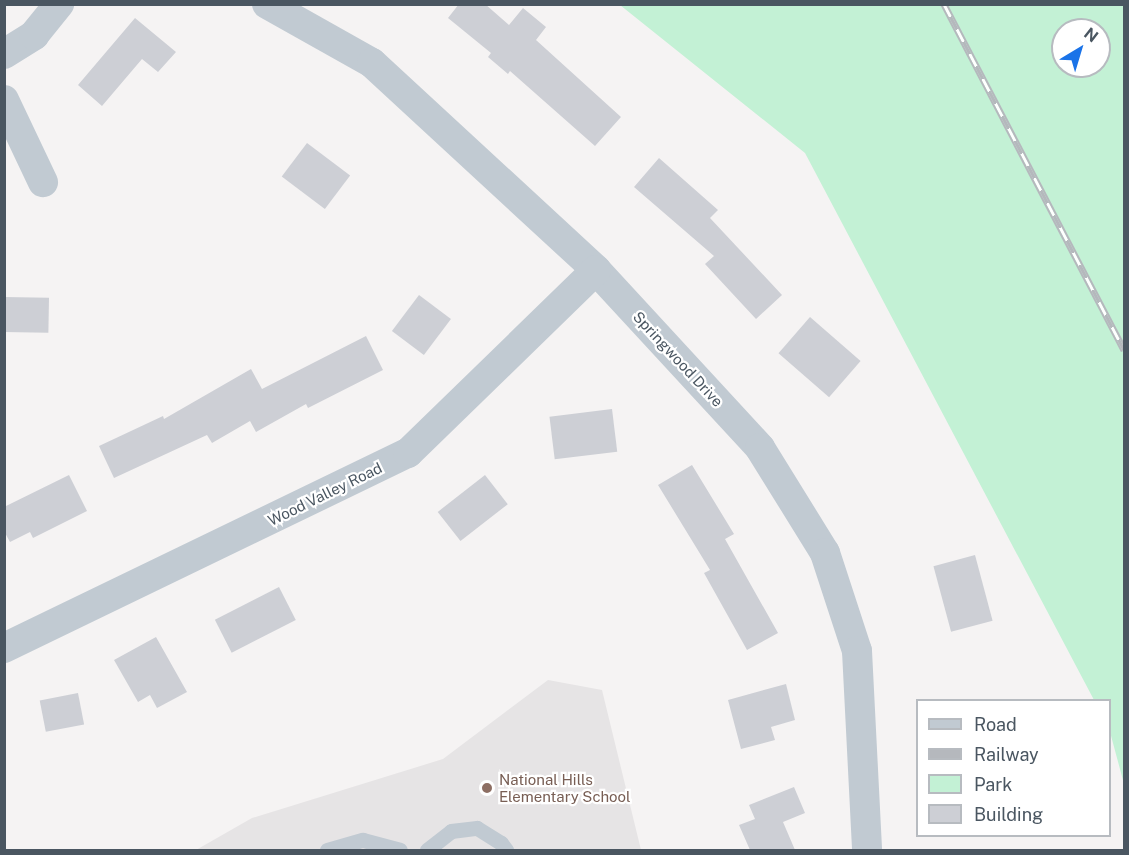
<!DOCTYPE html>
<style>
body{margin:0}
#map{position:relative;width:1129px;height:855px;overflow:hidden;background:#f5f3f3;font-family:"Public Sans",sans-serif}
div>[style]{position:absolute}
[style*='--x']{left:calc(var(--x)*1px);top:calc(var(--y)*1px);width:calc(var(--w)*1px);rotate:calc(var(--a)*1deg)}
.education>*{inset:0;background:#e6e4e5}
.green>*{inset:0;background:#c3f1d5}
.building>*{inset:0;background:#cdcfd5;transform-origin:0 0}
.lane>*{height:15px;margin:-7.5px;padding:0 7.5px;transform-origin:7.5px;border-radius:7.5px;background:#c1cad2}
.street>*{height:30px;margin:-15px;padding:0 15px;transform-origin:15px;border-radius:15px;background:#c1cad2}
.rail>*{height:7px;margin-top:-3.5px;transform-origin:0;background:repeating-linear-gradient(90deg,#fff 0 14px,#b5b8bd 0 28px);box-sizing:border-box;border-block:2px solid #b5b8bd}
.dots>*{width:16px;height:16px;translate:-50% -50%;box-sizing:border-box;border:3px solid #fff;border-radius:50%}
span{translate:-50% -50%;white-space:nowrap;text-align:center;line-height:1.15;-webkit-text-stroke:4.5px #fff;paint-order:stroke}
.street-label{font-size:15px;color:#4a5661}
.education-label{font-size:15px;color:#785e54}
.left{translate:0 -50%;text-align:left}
.frame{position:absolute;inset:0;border:6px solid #4a5661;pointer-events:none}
.legend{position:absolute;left:916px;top:699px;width:195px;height:138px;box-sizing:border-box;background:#fff;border:2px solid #b7bbc0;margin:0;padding:8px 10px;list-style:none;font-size:18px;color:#4a5661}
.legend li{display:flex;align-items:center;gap:12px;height:30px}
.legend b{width:30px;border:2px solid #b7bbc0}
.north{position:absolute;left:1051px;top:18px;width:60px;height:60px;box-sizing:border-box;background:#fff;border:2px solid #b7bbc0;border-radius:50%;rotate:38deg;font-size:16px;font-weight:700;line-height:24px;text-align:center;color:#4a5661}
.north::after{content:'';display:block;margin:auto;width:21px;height:27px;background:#1a73e8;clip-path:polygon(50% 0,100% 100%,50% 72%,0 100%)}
</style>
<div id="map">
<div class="education">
<i style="clip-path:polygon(548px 680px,602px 690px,641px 850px,196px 850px,252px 818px,443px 759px)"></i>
</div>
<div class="green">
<i style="clip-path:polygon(evenodd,620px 5px,1124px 5px,1124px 784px,1110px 732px,1110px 700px,1094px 700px,805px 153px,620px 5px,1063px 30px,1099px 30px,1099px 66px,1063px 66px,1063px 30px)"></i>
</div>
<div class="building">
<i style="clip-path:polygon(459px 4px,485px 4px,509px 25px,523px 8px,546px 27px,536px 40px,621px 117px,595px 146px,510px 71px,508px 74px,488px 57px,491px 53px,448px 18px)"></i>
<i style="clip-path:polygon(135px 18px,176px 52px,158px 72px,142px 59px,102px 106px,78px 85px)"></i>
<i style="left:307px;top:143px;width:54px;height:42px;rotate:37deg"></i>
<i style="clip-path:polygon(659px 158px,718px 210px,710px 218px,782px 295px,756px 319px,705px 264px,714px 256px,634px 187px)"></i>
<i style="left:419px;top:295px;width:40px;height:45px;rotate:37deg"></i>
<i style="left:4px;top:297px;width:45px;height:35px;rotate:1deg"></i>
<i style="left:810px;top:317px;width:67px;height:48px;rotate:41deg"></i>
<i style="clip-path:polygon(366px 336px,383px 370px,308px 408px,306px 404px,256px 432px,250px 421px,212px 443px,207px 435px,114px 478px,99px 446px,163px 416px,164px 419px,251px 369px,262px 389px)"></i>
<i style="left:612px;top:409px;width:43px;height:63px;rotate:83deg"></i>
<i style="clip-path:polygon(692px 465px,734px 534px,725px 539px,778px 633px,747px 650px,704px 573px,710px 570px,658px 485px)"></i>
<i style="clip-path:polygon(69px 475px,87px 511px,33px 538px,30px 532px,10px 542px,4px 531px,4px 507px)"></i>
<i style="left:485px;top:475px;width:37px;height:60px;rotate:52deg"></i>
<i style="left:975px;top:555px;width:68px;height:43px;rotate:75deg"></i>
<i style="left:279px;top:587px;width:37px;height:72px;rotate:63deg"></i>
<i style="clip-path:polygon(156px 637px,187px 692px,157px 708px,150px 695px,138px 702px,114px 660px)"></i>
<i style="clip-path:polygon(786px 684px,795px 720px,771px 727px,775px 740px,741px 749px,728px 700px)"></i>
<i style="left:78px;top:693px;width:32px;height:39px;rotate:79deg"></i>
<i style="clip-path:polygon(794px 787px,805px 813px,783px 822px,795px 850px,750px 850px,739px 825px,755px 819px,749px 805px)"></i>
</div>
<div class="lane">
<i style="--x:327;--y:850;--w:37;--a:-16"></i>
<i style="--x:363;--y:840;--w:38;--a:15"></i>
<i style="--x:427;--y:850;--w:31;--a:-38"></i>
<i style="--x:451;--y:831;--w:26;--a:-7"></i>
<i style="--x:477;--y:828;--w:28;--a:32"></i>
<i style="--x:501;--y:843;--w:9;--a:54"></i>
</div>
<div class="street">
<i style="--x:267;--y:4;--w:120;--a:29.3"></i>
<i style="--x:372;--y:63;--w:305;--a:42.7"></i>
<i style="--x:596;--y:270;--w:242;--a:47.3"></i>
<i style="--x:760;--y:448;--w:123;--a:58.2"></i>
<i style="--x:825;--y:553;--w:103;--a:71.9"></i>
<i style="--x:857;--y:651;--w:199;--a:87.1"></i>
<i style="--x:4;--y:54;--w:36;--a:-32"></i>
<i style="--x:34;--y:35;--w:40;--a:-51"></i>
<i style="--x:4;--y:100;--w:91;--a:64.6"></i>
<i style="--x:4;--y:648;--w:449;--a:-25.8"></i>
<i style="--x:408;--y:453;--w:262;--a:-44.2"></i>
</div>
<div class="rail">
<i style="--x:944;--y:4;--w:390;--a:62.5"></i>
</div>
<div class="dots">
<i style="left:487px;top:788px;background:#8d6e63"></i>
</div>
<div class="street-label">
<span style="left:678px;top:359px;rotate:47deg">Springwood Drive</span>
<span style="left:325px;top:494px;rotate:-26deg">Wood Valley Road</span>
</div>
<div class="education-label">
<span class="left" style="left:499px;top:788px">National Hills<br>Elementary School</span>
</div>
<div class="frame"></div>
<ul class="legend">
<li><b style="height:8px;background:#c1cad2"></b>Road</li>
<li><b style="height:8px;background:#b5b8bd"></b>Railway</li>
<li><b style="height:16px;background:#c3f1d5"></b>Park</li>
<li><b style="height:16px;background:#cdcfd5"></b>Building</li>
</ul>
<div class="north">N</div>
</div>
